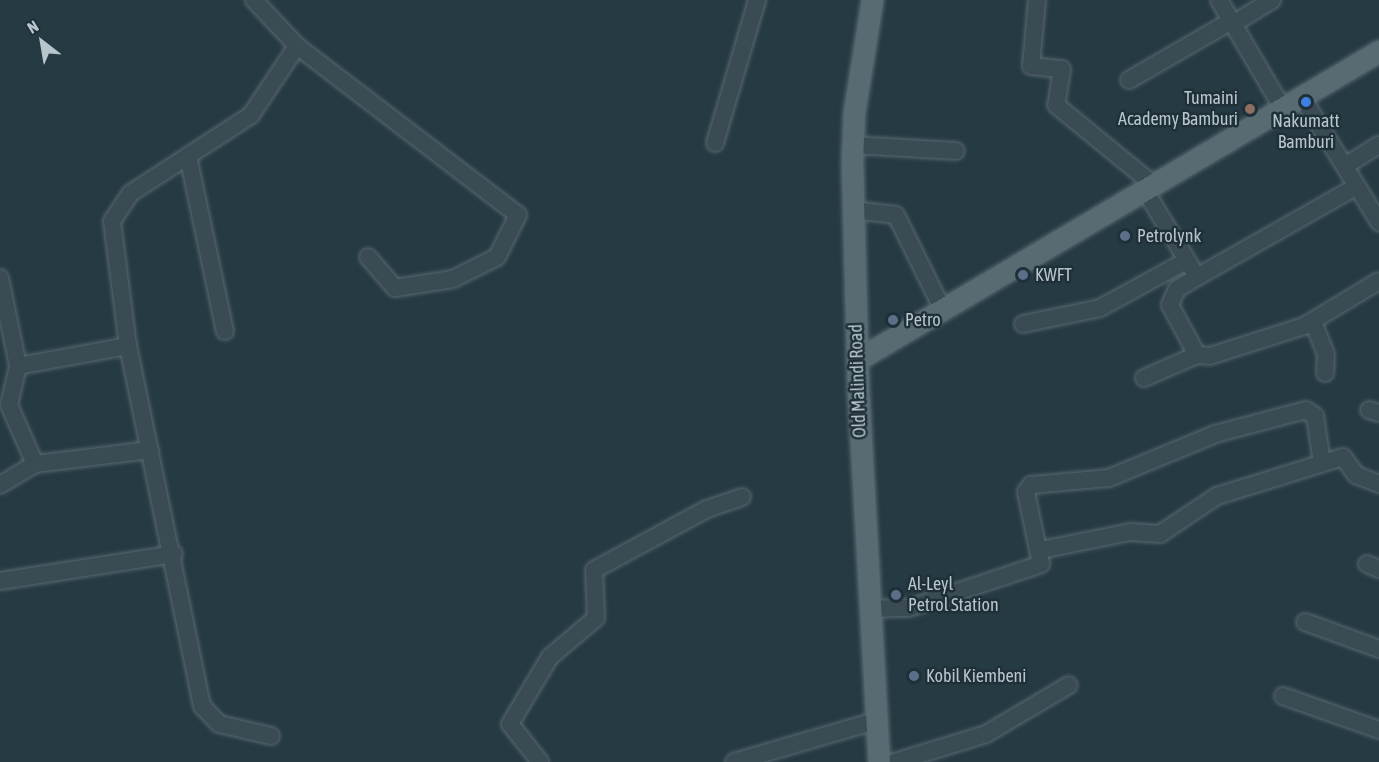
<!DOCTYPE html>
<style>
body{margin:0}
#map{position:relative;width:1379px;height:762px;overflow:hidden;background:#263a44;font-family:"Asap Condensed",sans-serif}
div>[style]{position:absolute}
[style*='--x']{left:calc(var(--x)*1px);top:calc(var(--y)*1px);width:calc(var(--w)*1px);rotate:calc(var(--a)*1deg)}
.roads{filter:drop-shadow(0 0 2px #586871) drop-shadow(0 0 2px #586871)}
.minor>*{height:16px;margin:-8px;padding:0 8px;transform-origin:8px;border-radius:8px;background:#3a4b53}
.major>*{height:21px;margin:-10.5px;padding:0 10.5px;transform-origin:10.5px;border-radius:10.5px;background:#586b73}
.dots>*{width:16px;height:16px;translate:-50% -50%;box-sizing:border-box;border:3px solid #1f3039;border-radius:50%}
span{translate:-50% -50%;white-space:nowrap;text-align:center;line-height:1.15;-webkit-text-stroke:5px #1f3039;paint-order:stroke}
.poi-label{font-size:18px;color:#b7c5cd}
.right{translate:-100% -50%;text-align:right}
.left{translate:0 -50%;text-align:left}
.street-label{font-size:18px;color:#b7c5cd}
.north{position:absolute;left:12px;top:12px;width:60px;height:60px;-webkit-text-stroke:4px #1f3039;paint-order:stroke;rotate:329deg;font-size:16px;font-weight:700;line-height:24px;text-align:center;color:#b7c5cd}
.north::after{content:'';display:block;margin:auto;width:21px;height:27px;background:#b7c5cd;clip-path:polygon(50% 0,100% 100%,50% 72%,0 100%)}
</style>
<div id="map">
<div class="roads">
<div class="minor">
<i style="--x:254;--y:0;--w:63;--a:46.9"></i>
<i style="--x:297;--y:46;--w:278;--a:37.4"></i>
<i style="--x:518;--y:215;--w:47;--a:116.6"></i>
<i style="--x:497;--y:257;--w:49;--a:153.4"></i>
<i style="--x:453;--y:279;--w:59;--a:171.2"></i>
<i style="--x:395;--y:288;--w:41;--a:-131.1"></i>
<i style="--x:1037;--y:0;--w:66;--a:95.2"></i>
<i style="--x:1031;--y:66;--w:31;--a:6"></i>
<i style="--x:1062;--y:69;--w:36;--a:99"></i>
<i style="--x:1056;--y:105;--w:128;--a:39.3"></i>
<i style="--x:1219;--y:0;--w:129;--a:59.6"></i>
<i style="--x:1233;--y:24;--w:46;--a:-31.6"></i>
<i style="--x:1129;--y:80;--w:118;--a:-30"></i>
<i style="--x:1303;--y:99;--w:145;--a:58.3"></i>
<i style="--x:715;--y:143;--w:149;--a:-73.6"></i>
<i style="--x:853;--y:145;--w:103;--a:3.3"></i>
<i style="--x:188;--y:156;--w:179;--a:78.1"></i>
<i style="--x:1345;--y:166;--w:40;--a:-32"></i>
<i style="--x:1146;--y:192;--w:99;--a:59"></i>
<i style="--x:1197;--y:277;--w:184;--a:-29.6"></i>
<i style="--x:853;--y:210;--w:43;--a:6.6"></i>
<i style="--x:896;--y:215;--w:106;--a:63.7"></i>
<i style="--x:1197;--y:277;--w:23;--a:149"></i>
<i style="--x:1177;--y:289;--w:17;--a:114"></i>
<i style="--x:1170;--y:305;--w:57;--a:61.6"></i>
<i style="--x:0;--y:278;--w:90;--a:78.4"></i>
<i style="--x:18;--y:366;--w:112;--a:-10.3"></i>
<i style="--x:1313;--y:322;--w:35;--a:68"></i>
<i style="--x:1326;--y:355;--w:18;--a:93"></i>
<i style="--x:1023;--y:324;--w:79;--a:-11.7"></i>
<i style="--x:1100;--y:308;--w:98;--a:-28.7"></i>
<i style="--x:18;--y:366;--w:40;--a:103"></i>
<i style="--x:9;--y:405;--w:64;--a:66.2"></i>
<i style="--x:35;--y:464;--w:116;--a:-6.9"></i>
<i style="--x:1144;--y:378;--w:58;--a:-23.5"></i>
<i style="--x:1197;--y:355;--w:13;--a:4"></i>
<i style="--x:1210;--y:356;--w:99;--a:-17.7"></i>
<i style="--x:1304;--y:326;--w:87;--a:-31"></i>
<i style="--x:1369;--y:410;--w:10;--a:17"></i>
<i style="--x:0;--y:485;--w:41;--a:-31"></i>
<i style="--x:1041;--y:550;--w:91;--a:-11.4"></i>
<i style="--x:1130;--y:532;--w:30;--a:4"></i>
<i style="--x:1160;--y:534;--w:69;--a:-33.7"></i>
<i style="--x:1217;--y:496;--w:132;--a:-17.2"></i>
<i style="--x:1343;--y:457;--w:22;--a:54"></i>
<i style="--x:1356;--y:475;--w:25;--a:21"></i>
<i style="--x:1367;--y:564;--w:13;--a:23"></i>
<i style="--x:0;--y:581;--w:176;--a:-8.8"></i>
<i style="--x:871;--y:609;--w:38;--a:-2"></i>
<i style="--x:909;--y:608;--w:139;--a:-18.4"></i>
<i style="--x:1041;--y:564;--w:74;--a:-101.8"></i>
<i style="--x:1026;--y:492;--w:9;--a:-54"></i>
<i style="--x:1031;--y:485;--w:78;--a:-5.1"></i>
<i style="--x:1109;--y:478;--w:115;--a:-22.5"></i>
<i style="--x:1215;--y:434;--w:94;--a:-14.8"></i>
<i style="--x:1306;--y:410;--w:11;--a:34"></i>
<i style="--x:1315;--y:416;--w:48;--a:81.5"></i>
<i style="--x:1305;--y:622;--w:79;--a:20"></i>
<i style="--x:1283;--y:696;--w:102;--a:19.5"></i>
<i style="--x:271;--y:736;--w:53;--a:-167"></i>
<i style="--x:219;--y:724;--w:25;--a:-133"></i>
<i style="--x:202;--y:706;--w:368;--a:-101.6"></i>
<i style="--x:128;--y:346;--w:126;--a:-97.3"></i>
<i style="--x:112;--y:221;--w:34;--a:-56"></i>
<i style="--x:131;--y:193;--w:143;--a:-33"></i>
<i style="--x:251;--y:115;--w:83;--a:-56.3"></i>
<i style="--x:540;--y:762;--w:48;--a:-128.3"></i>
<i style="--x:510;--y:724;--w:78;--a:-59.2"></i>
<i style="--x:550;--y:657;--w:60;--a:-40.3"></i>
<i style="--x:596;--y:618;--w:48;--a:-92.4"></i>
<i style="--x:594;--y:570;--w:128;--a:-28.4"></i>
<i style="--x:707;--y:509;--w:37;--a:-19"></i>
<i style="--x:734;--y:762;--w:147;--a:-16.2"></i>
<i style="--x:895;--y:762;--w:95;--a:-17.1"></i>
<i style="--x:986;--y:734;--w:96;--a:-30.6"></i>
</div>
<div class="major">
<i style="--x:872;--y:0;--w:113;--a:99.1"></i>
<i style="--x:854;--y:112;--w:50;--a:92.3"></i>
<i style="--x:852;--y:162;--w:228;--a:88.5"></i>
<i style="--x:858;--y:390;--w:373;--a:86.8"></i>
<i style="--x:857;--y:360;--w:607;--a:-30.62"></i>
</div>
</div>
<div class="dots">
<i style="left:1306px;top:102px;background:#3f7fe0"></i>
<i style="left:1250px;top:109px;background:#8d6e63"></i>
<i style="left:1125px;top:236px;background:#5c6f8a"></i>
<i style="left:1023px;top:275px;background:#5c6f8a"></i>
<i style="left:893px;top:320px;background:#5c6f8a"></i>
<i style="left:896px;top:595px;background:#5c6f8a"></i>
<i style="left:914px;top:676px;background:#5c6f8a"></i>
</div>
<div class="poi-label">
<span class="right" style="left:1238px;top:109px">Tumaini<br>Academy Bamburi</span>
<span style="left:1306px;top:132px">Nakumatt<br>Bamburi</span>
<span class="left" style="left:1137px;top:236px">Petrolynk</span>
<span class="left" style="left:1035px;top:275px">KWFT</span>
<span class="left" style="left:905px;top:320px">Petro</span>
<span class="left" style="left:908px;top:595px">Al-Leyl<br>Petrol Station</span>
<span class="left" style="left:926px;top:676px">Kobil Kiembeni</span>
</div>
<div class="street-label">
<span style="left:858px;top:381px;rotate:-92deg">Old Malindi Road</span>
</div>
<div class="north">N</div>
</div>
